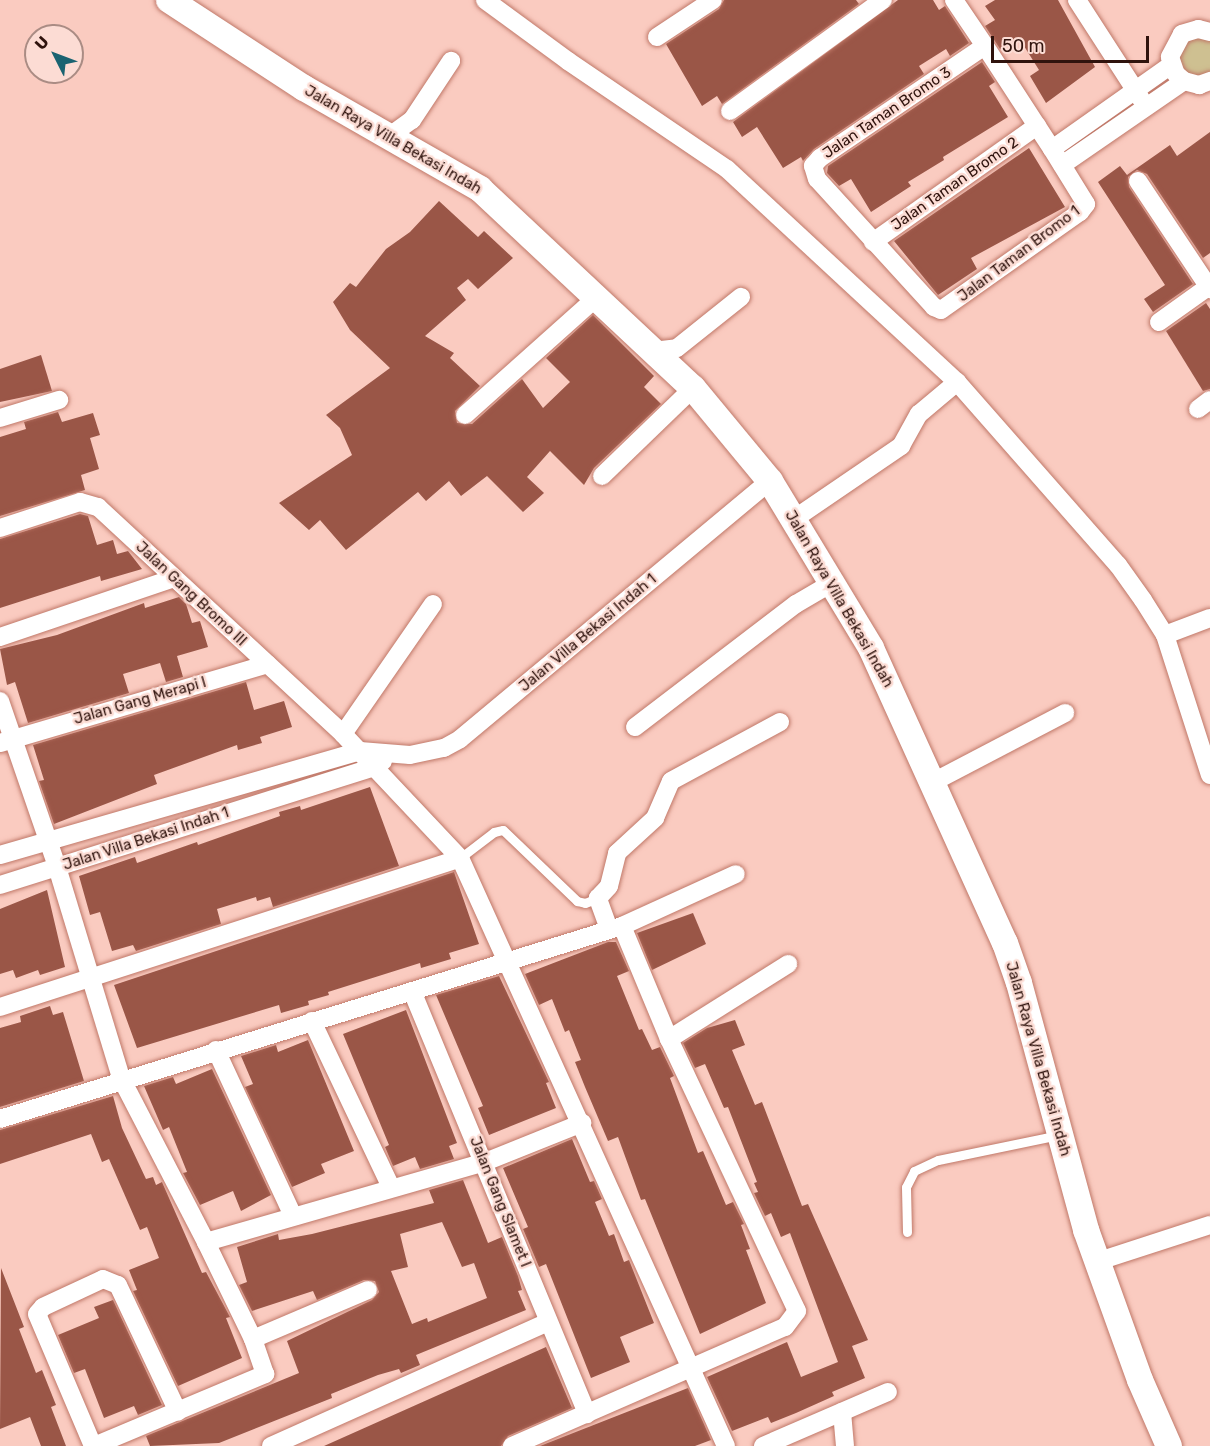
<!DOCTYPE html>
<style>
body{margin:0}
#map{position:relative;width:1210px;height:1446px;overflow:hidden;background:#facbc0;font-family:Rubik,sans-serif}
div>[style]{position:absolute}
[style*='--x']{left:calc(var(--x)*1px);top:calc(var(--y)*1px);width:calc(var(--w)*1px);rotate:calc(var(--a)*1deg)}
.green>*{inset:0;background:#cec091}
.building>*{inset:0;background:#9a5647}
.roads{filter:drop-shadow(0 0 2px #c07868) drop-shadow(0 0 2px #c07868)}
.lane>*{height:9px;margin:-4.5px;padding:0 4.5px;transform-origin:4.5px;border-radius:4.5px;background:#fff}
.street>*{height:18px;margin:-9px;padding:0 9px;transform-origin:9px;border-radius:9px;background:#fff}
.secondary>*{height:26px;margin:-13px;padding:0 13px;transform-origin:13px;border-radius:13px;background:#fff}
span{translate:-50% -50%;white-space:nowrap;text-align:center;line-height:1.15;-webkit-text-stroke:5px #fcdcd4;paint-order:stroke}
.street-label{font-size:15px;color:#2f130d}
.north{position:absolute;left:24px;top:24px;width:60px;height:60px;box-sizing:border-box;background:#fcdcd4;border:2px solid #aa8c84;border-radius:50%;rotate:312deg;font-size:16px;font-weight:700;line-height:24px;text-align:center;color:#2f130d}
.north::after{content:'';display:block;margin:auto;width:21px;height:27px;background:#1a6371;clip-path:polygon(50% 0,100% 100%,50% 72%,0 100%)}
.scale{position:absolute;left:991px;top:36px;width:158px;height:27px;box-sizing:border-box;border:3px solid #2f130d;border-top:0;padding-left:8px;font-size:18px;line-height:21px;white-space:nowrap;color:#2f130d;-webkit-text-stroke:4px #fcdcd4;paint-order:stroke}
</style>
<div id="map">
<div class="green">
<i style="clip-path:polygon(1210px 32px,1210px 81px,1191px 84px,1171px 48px)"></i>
</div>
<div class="building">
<i style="clip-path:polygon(724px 0,856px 0,859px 4px,722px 104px,717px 96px,702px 106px,666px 44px,719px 9px)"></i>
<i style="clip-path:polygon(898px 0,933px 0,939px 10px,945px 6px,969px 43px,950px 56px,946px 49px,919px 66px,924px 74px,814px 149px,803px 161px,801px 157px,783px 168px,757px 127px,742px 137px,733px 122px)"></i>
<i style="clip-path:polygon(995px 0,1058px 0,1095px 67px,1046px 103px,1030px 76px,1039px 70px,1019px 38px,1000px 49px,985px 26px,995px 20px,985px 6px)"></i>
<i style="clip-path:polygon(982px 62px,995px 82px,989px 86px,1008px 117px,943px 157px,944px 160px,908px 182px,911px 186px,871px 212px,851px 179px,839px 186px,827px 173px,828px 166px)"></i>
<i style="clip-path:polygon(1210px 132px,1210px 253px,1203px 258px,1147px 174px,1137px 170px,1128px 177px,1129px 187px,1193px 284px,1153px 312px,1144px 299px,1165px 285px,1098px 182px,1120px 166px,1127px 175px,1170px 145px,1177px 156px)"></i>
<i style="clip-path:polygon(1029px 148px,1065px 207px,971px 258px,977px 269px,938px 295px,894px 241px)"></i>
<i style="clip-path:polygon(439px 201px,478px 237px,484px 231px,513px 258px,478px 289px,468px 279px,457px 288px,466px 300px,425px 336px,454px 353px,450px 358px,480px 386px,455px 411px,457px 423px,472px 424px,522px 379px,543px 408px,570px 382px,546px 358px,593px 315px,654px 376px,644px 387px,661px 404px,594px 468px,584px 485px,550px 451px,527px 477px,544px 493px,523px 512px,487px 476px,461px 496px,449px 481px,426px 501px,418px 492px,346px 550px,320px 520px,309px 530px,279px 503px,352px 455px,340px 428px,326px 415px,390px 368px,350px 330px,333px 302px,350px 283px,356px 287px,386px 249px,410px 232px)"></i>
<i style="clip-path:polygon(1206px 303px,1210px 309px,1210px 389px,1203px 391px,1166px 331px)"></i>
<i style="clip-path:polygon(41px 355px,52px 391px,0 402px,0 369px)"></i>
<i style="clip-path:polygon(58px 412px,62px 422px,93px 413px,100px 435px,90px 438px,99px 469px,81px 475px,85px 490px,0 516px,0 437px,26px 429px,24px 422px)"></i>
<i style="clip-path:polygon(80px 514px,88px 516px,97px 545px,113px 540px,117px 554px,128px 551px,142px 569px,101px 581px,100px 576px,0 608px,0 539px)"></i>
<i style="clip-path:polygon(179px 597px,186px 604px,192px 623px,200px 621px,208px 647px,177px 656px,183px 677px,166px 682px,160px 663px,123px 674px,129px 693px,28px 723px,15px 682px,7px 685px,0 649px,57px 635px,144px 603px,145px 608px)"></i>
<i style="clip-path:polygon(246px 682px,254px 710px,284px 701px,292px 727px,260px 737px,262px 743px,238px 750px,237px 745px,154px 775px,157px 784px,54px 824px,39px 781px,44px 780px,33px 745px)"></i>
<i style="clip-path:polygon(370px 787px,399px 866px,273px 907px,270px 897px,257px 901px,256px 897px,217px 909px,221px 924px,136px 951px,133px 945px,112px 951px,100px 912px,90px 915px,79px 876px,135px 857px,137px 863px,197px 842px,198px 845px,280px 816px,279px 812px,300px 806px,301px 810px)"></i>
<i style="clip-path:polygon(454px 872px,479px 944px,449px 953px,451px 959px,421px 968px,420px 963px,328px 992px,329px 995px,308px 1001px,309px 1005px,281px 1013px,279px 1005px,137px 1048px,114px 985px)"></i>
<i style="clip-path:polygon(47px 890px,65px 967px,40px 975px,38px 970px,16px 978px,13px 970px,0 974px,0 909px)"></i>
<i style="clip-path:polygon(693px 913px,706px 944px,652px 970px,637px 933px)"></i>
<i style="clip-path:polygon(608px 942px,616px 942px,629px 971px,617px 976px,639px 1030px,642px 1029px,652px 1050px,660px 1047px,674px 1076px,670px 1078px,698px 1153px,703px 1151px,726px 1205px,733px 1202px,744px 1224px,741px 1225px,750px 1249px,746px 1250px,766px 1303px,700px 1334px,645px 1199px,641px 1200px,618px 1137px,608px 1141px,585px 1087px,575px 1062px,581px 1060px,569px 1030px,565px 1032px,552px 999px,539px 1005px,525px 974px)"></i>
<i style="clip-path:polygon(499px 976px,549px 1082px,546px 1083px,556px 1108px,489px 1135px,478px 1108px,483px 1106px,436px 995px)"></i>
<i style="clip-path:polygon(50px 1006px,53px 1015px,63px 1012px,84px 1081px,0 1107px,0 1028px,21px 1022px,20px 1016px)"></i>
<i style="clip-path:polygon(406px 1010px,457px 1143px,449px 1146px,454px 1159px,420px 1169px,415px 1157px,393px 1166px,385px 1147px,389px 1145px,343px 1034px)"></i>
<i style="clip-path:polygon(735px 1020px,745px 1045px,732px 1050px,755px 1105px,762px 1102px,802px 1206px,808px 1204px,868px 1340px,852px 1346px,865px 1378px,832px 1392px,834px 1396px,796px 1413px,771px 1423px,768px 1417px,732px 1431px,707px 1377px,787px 1342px,801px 1377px,838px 1362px,790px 1233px,781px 1237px,771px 1213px,765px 1216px,754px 1193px,758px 1192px,754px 1183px,757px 1182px,728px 1107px,724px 1108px,705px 1064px,695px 1068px,683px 1043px,707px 1028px)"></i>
<i style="clip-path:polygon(308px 1040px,354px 1151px,321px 1164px,325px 1173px,292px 1187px,245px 1087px,253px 1084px,241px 1056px,276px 1045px,278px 1052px)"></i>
<i style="clip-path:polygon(212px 1069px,271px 1195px,241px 1211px,233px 1191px,200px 1205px,183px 1173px,187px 1172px,169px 1127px,163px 1130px,144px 1086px,173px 1077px,176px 1084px)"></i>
<i style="clip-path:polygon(113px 1096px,122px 1128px,146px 1179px,153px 1177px,156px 1185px,162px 1182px,202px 1273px,206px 1272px,230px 1317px,226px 1318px,242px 1358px,178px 1386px,133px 1291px,137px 1290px,129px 1270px,159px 1258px,147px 1227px,140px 1230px,109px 1159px,102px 1162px,91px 1134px,0 1164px,0 1130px)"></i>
<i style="clip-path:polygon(572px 1139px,590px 1182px,594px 1181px,602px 1199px,595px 1202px,609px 1236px,614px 1234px,624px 1262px,629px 1260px,654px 1323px,620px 1337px,630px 1362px,591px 1378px,546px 1264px,539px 1267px,523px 1229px,528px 1227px,503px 1168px)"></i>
<i style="clip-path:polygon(evenodd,463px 1180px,488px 1243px,502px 1237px,518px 1276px,522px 1290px,518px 1291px,526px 1310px,416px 1355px,420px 1365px,401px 1373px,399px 1369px,378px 1375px,331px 1394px,332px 1398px,219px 1443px,150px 1446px,146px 1436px,299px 1373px,287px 1341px,372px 1300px,379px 1292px,375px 1281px,364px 1280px,317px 1300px,313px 1291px,252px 1311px,239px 1285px,247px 1282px,237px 1247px,278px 1234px,279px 1240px,312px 1234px,434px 1203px,429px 1190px,463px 1180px,442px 1222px,462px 1267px,474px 1263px,487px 1298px,428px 1322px,427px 1318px,412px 1324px,391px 1271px,408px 1267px,400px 1234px,442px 1222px)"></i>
<i style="clip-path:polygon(1px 1268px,24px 1327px,19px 1329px,36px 1373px,42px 1370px,56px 1405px,51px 1407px,66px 1446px,41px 1446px,30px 1417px,0 1429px)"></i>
<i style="clip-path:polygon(113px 1300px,162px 1405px,138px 1415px,134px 1406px,104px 1418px,85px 1369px,74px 1373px,58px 1335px,99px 1318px,94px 1307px)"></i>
<i style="clip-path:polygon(546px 1347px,572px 1408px,508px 1436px,501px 1446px,324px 1446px)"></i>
<i style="clip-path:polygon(688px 1388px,711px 1440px,695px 1446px,540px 1446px)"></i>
</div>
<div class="roads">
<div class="lane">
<i style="--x:460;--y:858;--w:43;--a:-37.4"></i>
<i style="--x:494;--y:832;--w:9;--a:-13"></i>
<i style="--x:503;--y:830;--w:103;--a:43.8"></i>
<i style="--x:577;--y:901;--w:8;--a:14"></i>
<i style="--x:585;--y:903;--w:14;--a:-21"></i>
<i style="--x:907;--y:1232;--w:45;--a:-91.3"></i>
<i style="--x:906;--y:1187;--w:18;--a:-63"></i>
<i style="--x:914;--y:1171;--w:26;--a:-25"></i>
<i style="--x:938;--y:1160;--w:124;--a:-11.7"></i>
</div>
<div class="street">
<i style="--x:485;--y:0;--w:103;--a:36.3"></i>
<i style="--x:568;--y:61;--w:192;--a:34.2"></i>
<i style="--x:727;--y:169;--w:313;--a:42.8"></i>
<i style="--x:957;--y:382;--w:244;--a:48.7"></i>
<i style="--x:1118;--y:565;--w:43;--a:54.5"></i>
<i style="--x:1143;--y:600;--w:41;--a:57.8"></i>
<i style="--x:1165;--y:635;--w:147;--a:72.2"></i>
<i style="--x:954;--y:0;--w:55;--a:56"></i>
<i style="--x:985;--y:46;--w:95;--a:57"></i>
<i style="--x:1037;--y:126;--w:27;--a:57"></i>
<i style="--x:1052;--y:149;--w:65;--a:58.3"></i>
<i style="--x:1086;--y:204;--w:10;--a:127"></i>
<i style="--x:1080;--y:212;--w:170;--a:144.8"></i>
<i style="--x:941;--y:310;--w:8;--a:-157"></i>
<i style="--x:934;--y:307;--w:173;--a:-132.4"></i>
<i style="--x:817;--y:179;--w:14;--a:-107"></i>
<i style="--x:813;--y:166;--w:11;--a:-49"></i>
<i style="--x:820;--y:158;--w:199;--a:-34.2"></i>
<i style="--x:1077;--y:0;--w:118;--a:57.1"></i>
<i style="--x:1210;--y:32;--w:12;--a:-166"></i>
<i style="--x:1198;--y:29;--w:17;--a:163"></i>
<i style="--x:1182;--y:34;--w:26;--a:118"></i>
<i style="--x:1170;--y:57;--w:18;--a:71"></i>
<i style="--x:1176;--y:74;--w:11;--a:41"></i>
<i style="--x:1184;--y:81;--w:16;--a:15"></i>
<i style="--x:1199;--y:85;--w:12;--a:-20"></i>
<i style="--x:657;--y:37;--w:67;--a:-33.5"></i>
<i style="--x:730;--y:111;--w:189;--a:-36"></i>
<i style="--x:391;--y:135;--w:26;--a:-36"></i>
<i style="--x:412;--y:120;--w:71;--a:-56.5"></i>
<i style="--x:1052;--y:149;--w:146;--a:-35.2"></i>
<i style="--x:1062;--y:165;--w:148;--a:-34.5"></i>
<i style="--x:1138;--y:181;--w:130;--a:56.3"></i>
<i style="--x:873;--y:242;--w:201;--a:-35.3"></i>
<i style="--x:1159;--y:322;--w:60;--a:-35.5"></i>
<i style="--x:653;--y:351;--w:24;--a:-7"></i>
<i style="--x:677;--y:348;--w:82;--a:-38.6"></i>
<i style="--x:1198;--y:409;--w:15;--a:-37"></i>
<i style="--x:465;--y:415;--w:178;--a:-41.8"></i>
<i style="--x:0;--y:418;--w:62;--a:-17"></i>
<i style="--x:602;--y:476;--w:127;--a:-44"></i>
<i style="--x:794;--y:519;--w:130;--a:-34.3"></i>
<i style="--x:901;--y:446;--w:37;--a:-61"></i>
<i style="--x:919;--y:414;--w:50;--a:-40.1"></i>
<i style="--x:0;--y:528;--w:84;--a:-18"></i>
<i style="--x:80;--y:502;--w:19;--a:16"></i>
<i style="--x:98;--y:507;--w:334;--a:42.8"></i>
<i style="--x:343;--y:734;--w:170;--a:46.7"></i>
<i style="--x:460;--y:858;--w:645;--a:65.66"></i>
<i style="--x:1165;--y:635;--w:48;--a:-20.7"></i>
<i style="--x:0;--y:637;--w:184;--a:-18.7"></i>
<i style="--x:0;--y:701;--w:176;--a:71"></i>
<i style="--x:57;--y:867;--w:220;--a:73.1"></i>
<i style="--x:121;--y:1078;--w:185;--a:62.6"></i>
<i style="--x:206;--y:1242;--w:290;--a:-16"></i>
<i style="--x:485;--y:1162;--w:105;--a:-21.9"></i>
<i style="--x:635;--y:727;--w:203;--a:-37.4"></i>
<i style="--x:796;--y:604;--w:42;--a:-30.3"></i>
<i style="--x:343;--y:734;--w:158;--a:-55.3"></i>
<i style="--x:0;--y:743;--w:279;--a:-16.4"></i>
<i style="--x:935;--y:781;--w:147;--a:-27.6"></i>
<i style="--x:0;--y:855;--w:375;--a:-16.1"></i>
<i style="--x:360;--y:751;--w:50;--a:4.6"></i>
<i style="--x:410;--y:755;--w:35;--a:-12"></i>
<i style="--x:444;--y:748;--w:18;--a:-29"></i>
<i style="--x:460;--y:739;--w:403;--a:-39.8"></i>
<i style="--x:0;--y:885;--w:393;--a:-17.5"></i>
<i style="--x:375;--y:767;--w:10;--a:-37"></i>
<i style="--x:609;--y:929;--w:33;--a:-110"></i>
<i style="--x:598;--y:898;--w:16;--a:-47"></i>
<i style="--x:609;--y:886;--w:34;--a:-76"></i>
<i style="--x:617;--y:853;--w:52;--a:-42.6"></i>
<i style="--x:655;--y:818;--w:40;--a:-66.6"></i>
<i style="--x:671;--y:781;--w:124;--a:-28.4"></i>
<i style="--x:412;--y:991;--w:458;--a:67.5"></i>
<i style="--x:0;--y:1007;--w:484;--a:-17.9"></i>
<i style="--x:312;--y:1021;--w:184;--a:64.6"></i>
<i style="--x:669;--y:1039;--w:141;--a:-32.2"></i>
<i style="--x:216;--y:1050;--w:183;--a:65.1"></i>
<i style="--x:0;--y:1119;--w:651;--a:-17.24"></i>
<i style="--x:622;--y:926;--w:125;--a:-24.5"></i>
<i style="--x:1096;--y:1262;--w:120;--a:-18"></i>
<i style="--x:253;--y:1339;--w:125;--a:-23.1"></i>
<i style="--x:842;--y:1412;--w:34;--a:85"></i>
<i style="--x:93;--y:1446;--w:143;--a:-113"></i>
<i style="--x:37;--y:1314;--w:9;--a:-49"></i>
<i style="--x:43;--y:1307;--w:66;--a:-25"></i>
<i style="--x:103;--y:1279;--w:16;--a:22"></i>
<i style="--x:118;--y:1285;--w:140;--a:64.7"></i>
<i style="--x:94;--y:1446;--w:186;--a:-22.8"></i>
<i style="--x:265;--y:1374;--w:37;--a:-109"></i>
<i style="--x:253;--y:1339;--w:108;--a:-115.9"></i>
<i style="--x:271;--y:1446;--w:303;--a:-24.1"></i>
<i style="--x:512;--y:1446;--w:298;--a:-23.6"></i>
<i style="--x:785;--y:1327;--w:20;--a:-53"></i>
<i style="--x:797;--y:1311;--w:301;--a:-115.2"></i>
<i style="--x:669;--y:1039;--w:122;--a:-112.6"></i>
<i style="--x:763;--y:1446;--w:136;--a:-23.4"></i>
</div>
<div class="secondary">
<i style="--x:169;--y:0;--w:161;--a:33.1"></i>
<i style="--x:304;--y:88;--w:203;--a:29.8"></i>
<i style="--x:480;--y:189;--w:291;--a:43.1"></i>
<i style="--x:693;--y:388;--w:121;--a:50.4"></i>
<i style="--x:770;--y:481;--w:195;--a:58.8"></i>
<i style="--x:871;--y:648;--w:324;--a:65.6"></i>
<i style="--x:1005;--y:943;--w:42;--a:70.7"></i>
<i style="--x:1019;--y:983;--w:256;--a:74.8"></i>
<i style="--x:1086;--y:1230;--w:159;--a:70.2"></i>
<i style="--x:1140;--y:1380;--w:72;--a:66.3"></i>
</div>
</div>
<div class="street-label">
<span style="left:887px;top:113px;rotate:-34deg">Jalan Taman Bromo 3</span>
<span style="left:393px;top:140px;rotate:30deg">Jalan Raya Villa Bekasi Indah</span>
<span style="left:955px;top:184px;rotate:-35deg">Jalan Taman Bromo 2</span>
<span style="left:1019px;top:254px;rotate:-37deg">Jalan Taman Bromo 1</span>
<span style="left:191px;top:594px;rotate:43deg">Jalan Gang Bromo III</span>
<span style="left:839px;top:599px;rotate:60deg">Jalan Raya Villa Bekasi Indah</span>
<span style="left:588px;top:633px;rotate:-40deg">Jalan Villa Bekasi Indah 1</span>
<span style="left:140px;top:701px;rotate:-16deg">Jalan Gang Merapi I</span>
<span style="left:146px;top:839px;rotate:-18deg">Jalan Villa Bekasi Indah 1</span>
<span style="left:1038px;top:1059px;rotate:74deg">Jalan Raya Villa Bekasi Indah</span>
<span style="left:500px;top:1202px;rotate:68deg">Jalan Gang Slamet I</span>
</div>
<div class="north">U</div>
<div class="scale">50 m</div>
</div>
